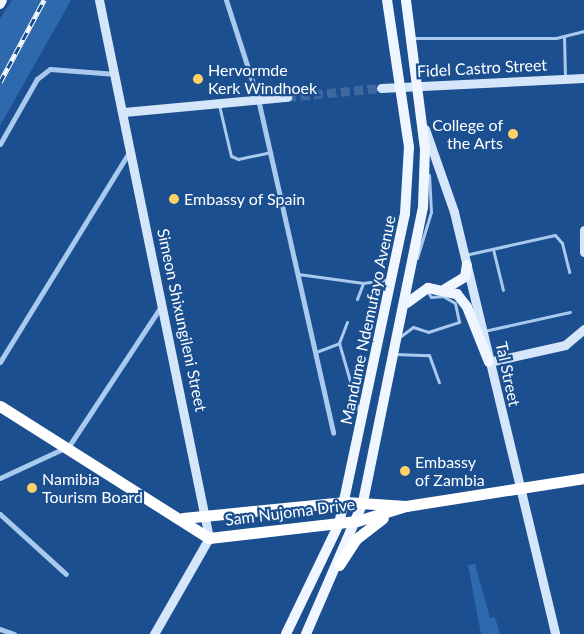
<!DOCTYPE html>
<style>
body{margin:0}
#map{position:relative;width:584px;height:634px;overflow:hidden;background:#1b4f8f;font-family:Lato,sans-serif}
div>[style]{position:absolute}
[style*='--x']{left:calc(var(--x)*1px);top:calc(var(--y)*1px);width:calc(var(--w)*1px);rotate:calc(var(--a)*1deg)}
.green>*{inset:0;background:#2e69ad}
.secondary-tunnel>*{height:9px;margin-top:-4.5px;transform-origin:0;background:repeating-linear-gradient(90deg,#3d69a0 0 9px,transparent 0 13.5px)}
.lane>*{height:3px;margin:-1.5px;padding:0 1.5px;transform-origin:1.5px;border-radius:1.5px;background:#a9c9ee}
.street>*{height:5px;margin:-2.5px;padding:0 2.5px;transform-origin:2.5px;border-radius:2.5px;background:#a9c9ee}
.secondary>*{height:9px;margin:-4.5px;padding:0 4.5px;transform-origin:4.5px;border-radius:4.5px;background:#d6e6fa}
.primary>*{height:10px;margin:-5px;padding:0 5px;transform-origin:5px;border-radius:5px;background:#f0f6ff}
.highway>*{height:11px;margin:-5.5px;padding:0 5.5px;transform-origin:5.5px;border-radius:5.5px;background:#fff}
.rail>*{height:4.5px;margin-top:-2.25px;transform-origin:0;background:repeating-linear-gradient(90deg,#1b4f8f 0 8px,#fff 0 16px);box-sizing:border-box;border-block:1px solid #fff}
.dots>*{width:14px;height:14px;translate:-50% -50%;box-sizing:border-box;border:2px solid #1b4f8f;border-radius:50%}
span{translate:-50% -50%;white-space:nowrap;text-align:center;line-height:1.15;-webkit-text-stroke:4.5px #1b4f8f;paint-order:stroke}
.street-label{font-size:16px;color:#fff}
.poi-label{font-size:16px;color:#fff}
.left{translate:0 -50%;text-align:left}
.right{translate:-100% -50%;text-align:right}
</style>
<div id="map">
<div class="green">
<i style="clip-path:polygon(12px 0,71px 0,0 126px,0 19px)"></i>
<i style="clip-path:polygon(475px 564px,490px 618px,495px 617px,500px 634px,481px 634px,468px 565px)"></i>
</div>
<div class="secondary-tunnel">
<i style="--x:287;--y:97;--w:94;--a:-5.5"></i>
</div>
<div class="lane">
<i style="--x:564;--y:36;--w:42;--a:88.6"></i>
<i style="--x:412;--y:38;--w:144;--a:0"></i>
<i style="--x:556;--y:38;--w:29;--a:-14"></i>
<i style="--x:219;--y:105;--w:52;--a:76.8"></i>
<i style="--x:231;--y:156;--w:8;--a:23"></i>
<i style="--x:238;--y:159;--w:34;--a:-12"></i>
<i style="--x:493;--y:249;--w:42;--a:76.3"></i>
<i style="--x:465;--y:255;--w:92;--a:-12.5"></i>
<i style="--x:555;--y:235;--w:11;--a:49"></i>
<i style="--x:562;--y:243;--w:30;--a:76"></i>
<i style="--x:417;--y:258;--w:48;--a:-73.1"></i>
<i style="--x:431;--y:212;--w:37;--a:-93"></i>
<i style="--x:298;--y:274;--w:66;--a:7.9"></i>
<i style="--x:357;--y:299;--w:17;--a:-69"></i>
<i style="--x:363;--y:283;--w:27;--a:-8"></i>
<i style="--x:347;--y:322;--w:22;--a:111"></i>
<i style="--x:339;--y:343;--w:72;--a:73.8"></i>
<i style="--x:484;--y:331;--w:88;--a:-12.5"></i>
<i style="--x:401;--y:336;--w:15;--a:-37"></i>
<i style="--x:413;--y:327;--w:16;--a:18"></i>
<i style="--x:428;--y:332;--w:33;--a:-18"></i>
<i style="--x:459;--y:322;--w:19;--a:-102"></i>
<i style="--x:455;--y:303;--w:14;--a:-150"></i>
<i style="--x:443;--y:296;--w:12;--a:175"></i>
<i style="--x:431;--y:297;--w:7;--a:-124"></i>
<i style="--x:316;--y:352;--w:25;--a:-21"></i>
<i style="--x:394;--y:354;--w:35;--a:2"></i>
<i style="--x:429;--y:355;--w:29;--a:70"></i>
</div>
<div class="street">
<i style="--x:226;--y:0;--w:104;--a:72.1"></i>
<i style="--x:258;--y:99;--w:342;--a:77.3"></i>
<i style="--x:0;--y:144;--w:75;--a:-60.4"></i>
<i style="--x:37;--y:79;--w:16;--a:-38"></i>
<i style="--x:50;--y:69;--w:66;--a:4.3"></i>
<i style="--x:0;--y:362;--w:248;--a:-58.4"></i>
<i style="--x:0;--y:478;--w:76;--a:-24.9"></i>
<i style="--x:69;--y:446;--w:169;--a:-56.6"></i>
<i style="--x:0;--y:514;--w:89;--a:42.3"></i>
<i style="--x:0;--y:629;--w:15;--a:20"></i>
</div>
<div class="secondary">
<i style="--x:99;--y:0;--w:549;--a:78.44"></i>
<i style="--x:209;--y:538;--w:111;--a:119.8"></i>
<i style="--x:381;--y:88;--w:203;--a:-2.8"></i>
<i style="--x:124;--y:112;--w:164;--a:-5.3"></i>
<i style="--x:425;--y:129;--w:88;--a:70.7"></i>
<i style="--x:454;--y:212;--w:434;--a:76.5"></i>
<i style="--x:584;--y:230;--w:22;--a:90"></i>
<i style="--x:489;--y:362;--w:78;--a:-12.6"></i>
<i style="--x:565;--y:345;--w:25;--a:-40"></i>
</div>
<div class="primary">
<i style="--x:0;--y:4;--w:4;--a:-63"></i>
<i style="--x:445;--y:289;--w:23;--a:-31"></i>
<i style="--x:465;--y:277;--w:12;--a:-81"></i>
<i style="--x:407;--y:303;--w:26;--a:-36"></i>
<i style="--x:428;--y:288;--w:30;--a:12"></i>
<i style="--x:457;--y:294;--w:16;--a:52"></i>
<i style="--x:467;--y:307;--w:59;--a:68.2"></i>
<i style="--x:286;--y:634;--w:122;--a:-64.3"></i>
<i style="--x:339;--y:524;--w:317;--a:-78"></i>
<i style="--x:405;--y:214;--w:67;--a:-86.6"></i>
<i style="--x:409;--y:147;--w:149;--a:-98.5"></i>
<i style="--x:306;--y:634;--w:144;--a:-66.6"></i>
<i style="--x:363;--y:502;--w:301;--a:-78.5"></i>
<i style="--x:423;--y:207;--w:58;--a:-88"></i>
<i style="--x:425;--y:149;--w:150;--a:-97.3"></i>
</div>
<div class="highway">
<i style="--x:0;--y:406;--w:247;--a:32.3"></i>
<i style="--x:209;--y:538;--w:149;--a:-6.6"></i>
<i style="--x:357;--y:521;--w:51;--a:-17"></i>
<i style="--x:183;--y:518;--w:163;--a:-5.6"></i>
<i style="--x:345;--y:502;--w:61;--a:3.8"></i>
<i style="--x:406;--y:506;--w:180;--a:-8.9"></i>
<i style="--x:339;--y:565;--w:31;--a:-57"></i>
<i style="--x:356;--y:539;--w:34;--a:-38"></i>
</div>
<div class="rail">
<i style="--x:0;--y:82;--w:93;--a:-61.8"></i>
</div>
<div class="dots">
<i style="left:198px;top:79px;background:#ffd166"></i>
<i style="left:513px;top:134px;background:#ffd166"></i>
<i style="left:174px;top:199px;background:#ffd166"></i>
<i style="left:405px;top:471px;background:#ffd166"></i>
<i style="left:32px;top:488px;background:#ffd166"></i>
</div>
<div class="street-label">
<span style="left:482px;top:68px;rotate:-3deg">Fidel Castro Street</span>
<span style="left:182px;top:320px;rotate:78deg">Simeon Shixungileni Street</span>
<span style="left:368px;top:320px;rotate:-78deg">Mandume Ndemufayo Avenue</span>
<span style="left:508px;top:374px;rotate:78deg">Tal Street</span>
<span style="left:290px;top:512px;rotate:-7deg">Sam Nujoma Drive</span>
</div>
<div class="poi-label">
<span class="left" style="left:208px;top:79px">Hervormde<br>Kerk Windhoek</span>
<span class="right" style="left:503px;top:134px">College of<br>the Arts</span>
<span class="left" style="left:184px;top:199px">Embassy of Spain</span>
<span class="left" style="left:415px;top:471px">Embassy<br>of Zambia</span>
<span class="left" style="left:42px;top:488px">Namibia<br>Tourism Board</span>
</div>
</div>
